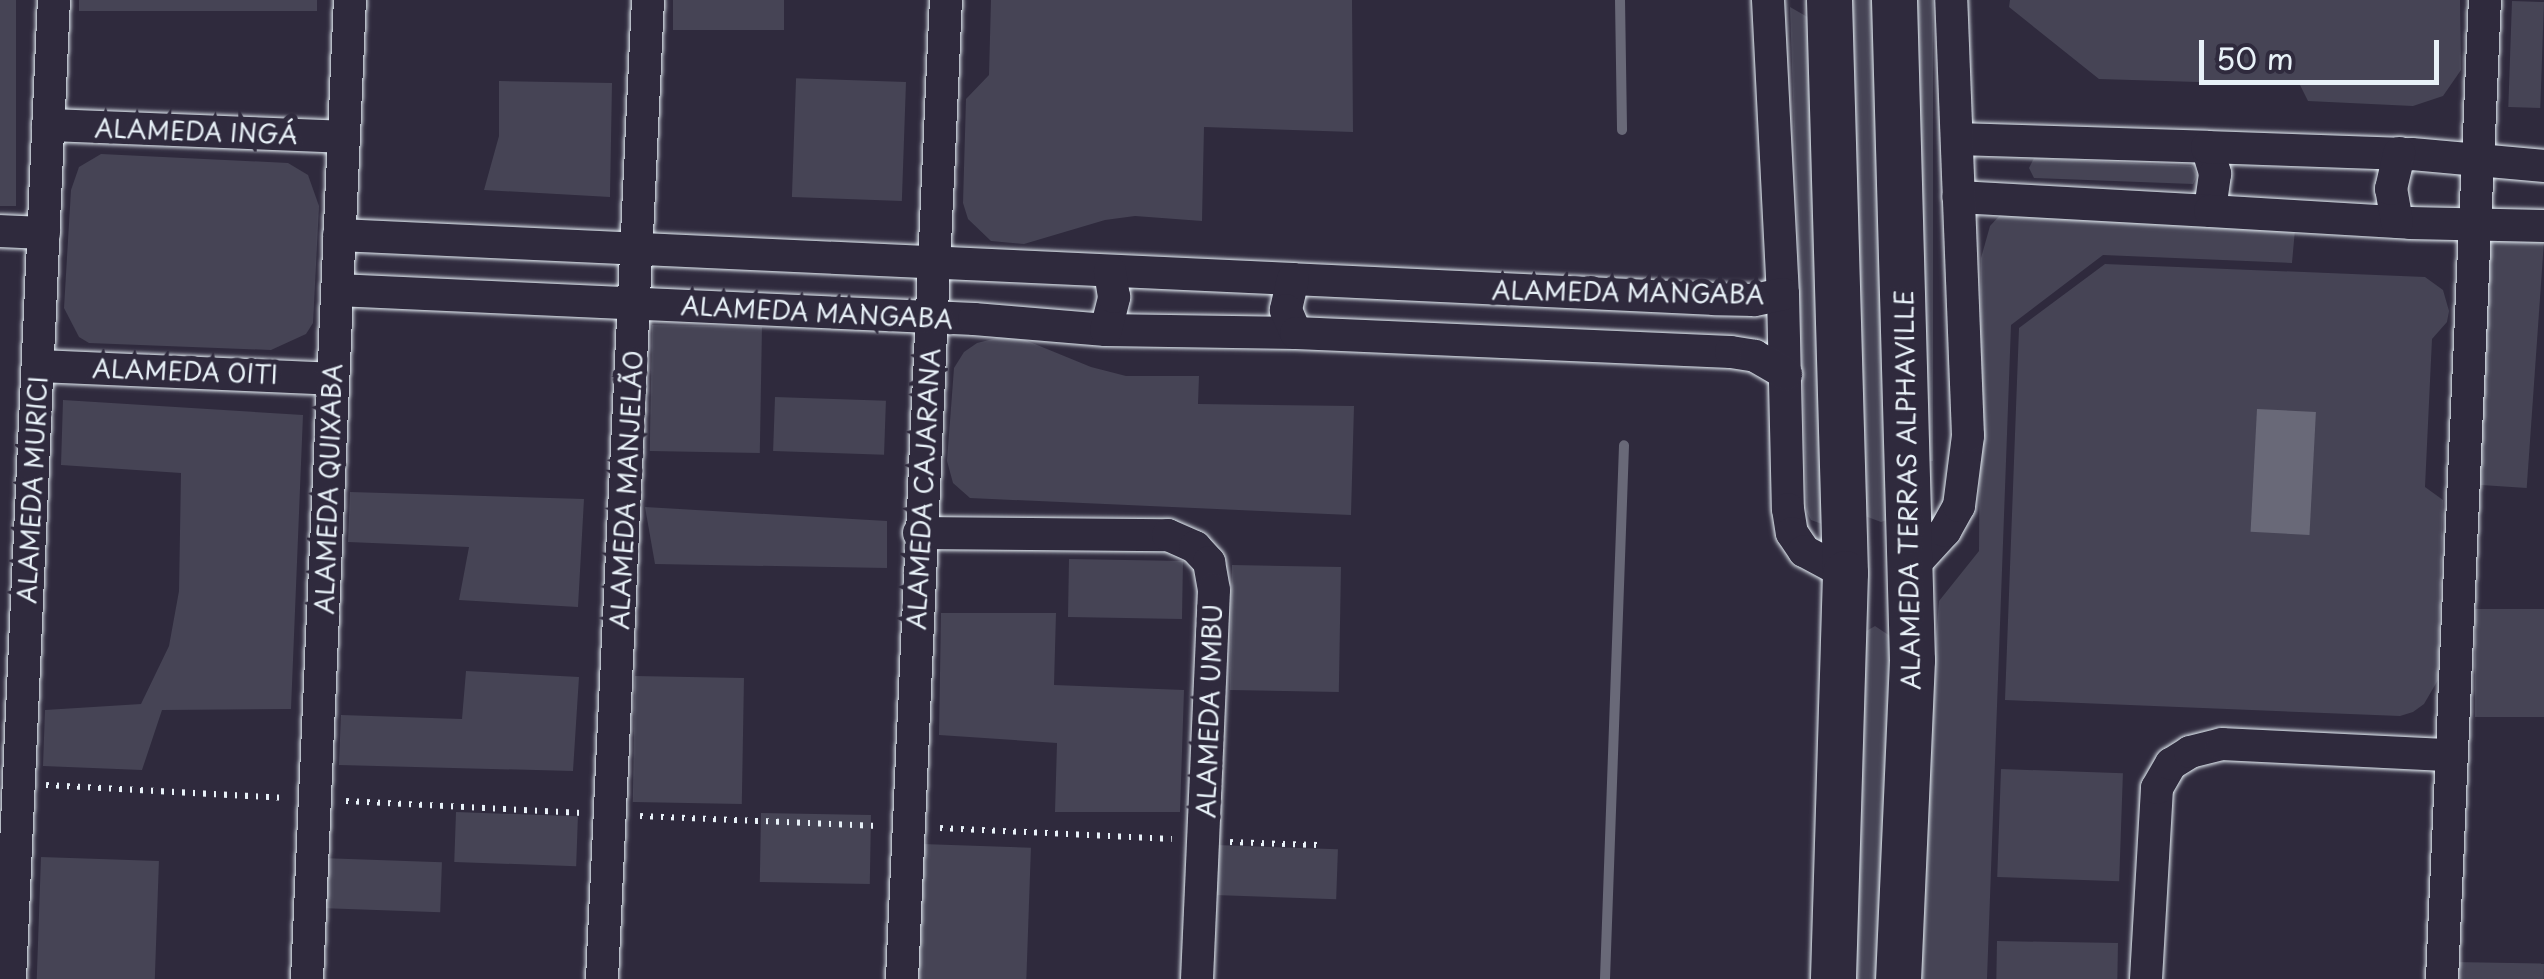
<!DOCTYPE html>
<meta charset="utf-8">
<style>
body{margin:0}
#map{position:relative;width:2544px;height:979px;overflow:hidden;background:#2f2a3d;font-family:"Playpen Sans",sans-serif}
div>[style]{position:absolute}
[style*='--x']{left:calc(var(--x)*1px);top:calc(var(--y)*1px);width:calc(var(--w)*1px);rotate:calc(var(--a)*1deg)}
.green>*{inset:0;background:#464455;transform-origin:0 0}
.water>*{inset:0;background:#696978;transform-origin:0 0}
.stream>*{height:10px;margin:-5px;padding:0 5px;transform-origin:5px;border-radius:5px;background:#696978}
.path>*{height:6px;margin-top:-3px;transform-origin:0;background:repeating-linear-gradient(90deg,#e8f1f8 0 2.5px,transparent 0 10.5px)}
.roads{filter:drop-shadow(0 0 2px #e8f1f8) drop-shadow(0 0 2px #e8f1f8)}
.street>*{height:32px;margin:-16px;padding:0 16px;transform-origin:16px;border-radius:16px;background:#2f2a3d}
.secondary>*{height:45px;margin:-22.5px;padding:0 22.5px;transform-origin:22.5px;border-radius:22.5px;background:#2f2a3d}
span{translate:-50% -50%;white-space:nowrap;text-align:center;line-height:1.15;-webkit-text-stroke:10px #2f2a3d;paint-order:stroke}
.street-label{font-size:25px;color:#e8f1f8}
.scale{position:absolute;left:2199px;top:40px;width:240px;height:45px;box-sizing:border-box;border:5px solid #e8f1f8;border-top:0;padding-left:12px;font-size:30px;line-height:35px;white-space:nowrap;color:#e8f1f8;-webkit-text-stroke:8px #2f2a3d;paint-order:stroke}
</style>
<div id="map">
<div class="green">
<i style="left:0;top:0;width:16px;height:206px"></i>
<i style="left:79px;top:0;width:238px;height:11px"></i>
<i style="left:673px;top:0;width:111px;height:30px"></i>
<i style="clip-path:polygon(991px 0,1352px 0,1353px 132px,1204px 127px,1202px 221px,1135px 216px,1105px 220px,1024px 244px,991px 241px,968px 219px,963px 203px,966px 99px,989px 75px)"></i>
<i style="clip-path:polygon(1847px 0,1879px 0,1887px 520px,1881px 522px,1865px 516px)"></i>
<i style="left:1909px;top:0;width:24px;height:461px"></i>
<i style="clip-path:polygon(2010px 0,2460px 0,2461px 70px,2443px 96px,2413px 106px,2308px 101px,2300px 85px,2099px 79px,2009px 7px)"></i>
<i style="left:2512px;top:1px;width:32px;height:106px;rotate:2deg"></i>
<i style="clip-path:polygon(1790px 7px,1818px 23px,1822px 524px,1811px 520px,1807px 512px)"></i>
<i style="clip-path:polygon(499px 81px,612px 83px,610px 197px,484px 190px,499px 136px)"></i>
<i style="left:906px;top:82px;width:119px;height:110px;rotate:92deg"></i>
<i style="clip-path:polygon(101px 154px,288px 163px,308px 175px,319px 206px,313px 323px,306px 334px,271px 350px,89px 343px,79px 337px,64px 308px,71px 190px,79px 167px)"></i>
<i style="clip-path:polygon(2034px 158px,2192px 166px,2197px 175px,2193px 184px,2034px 178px,2029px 168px)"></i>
<i style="clip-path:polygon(2001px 214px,2296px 218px,2292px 263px,2103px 255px,2011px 325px,1987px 979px,1909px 979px,1939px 601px,1979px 551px,1981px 258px,1990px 226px)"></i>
<i style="left:2491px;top:239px;width:53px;height:246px;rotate:4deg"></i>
<i style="clip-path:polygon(2105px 264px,2425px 277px,2443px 290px,2449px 311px,2447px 322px,2432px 339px,2425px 487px,2443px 500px,2438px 680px,2424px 704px,2413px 712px,2400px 716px,2005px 700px,2019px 328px)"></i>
<i style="left:652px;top:325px;width:110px;height:126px;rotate:1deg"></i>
<i style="clip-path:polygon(1001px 337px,1025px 340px,1091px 367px,1126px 376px,1199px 376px,1198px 404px,1354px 406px,1351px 515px,970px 498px,953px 483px,947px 461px,954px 368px,964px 352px,977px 343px)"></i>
<i style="left:775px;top:397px;width:111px;height:54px;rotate:2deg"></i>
<i style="clip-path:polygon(63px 400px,303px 415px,291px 709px,162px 710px,142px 770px,43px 766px,45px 710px,141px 704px,169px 646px,179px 591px,181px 473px,61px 465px)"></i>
<i style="clip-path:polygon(350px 492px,584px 499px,578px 607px,459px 600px,469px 547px,348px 542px)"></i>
<i style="clip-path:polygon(645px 507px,887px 521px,887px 568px,655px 564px)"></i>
<i style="left:1069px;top:559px;width:114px;height:58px;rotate:1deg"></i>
<i style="left:1232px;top:565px;width:109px;height:125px;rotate:1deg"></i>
<i style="left:2475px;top:609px;width:69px;height:108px"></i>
<i style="clip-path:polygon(941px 613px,1056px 613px,1054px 685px,1184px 690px,1180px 812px,1055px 812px,1057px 743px,939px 735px)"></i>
<i style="clip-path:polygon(1875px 626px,1890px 636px,1877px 979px,1846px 979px,1863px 633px)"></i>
<i style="clip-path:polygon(466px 671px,579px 677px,573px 771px,339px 765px,341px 715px,462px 719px)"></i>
<i style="left:635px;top:676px;width:109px;height:126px;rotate:1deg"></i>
<i style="left:2001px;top:769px;width:122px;height:108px;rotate:2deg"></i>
<i style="left:456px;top:812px;width:122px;height:50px;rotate:2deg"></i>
<i style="left:761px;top:813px;width:110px;height:69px;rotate:1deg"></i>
<i style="left:922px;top:844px;width:109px;height:135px;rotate:2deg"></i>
<i style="left:1216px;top:845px;width:122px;height:50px;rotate:2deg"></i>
<i style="left:41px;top:857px;width:118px;height:122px;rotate:2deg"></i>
<i style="left:321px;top:858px;width:121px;height:50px;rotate:2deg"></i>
<i style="left:1997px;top:941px;width:121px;height:38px;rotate:1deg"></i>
<i style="left:2453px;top:962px;width:91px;height:17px;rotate:1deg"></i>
</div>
<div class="water">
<i style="left:2257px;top:409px;width:59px;height:123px;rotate:3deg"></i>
</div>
<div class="stream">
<i style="--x:1620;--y:0;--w:130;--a:89.1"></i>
<i style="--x:1605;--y:979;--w:534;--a:-87.96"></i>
</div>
<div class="path">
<i style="--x:46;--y:785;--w:237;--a:3.1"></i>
<i style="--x:346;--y:801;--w:237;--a:2.9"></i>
<i style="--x:640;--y:816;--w:238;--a:2.4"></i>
<i style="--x:940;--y:828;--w:232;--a:2.7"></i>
<i style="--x:1230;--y:842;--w:88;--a:2"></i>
</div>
<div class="roads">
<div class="street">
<i style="--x:1768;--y:0;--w:294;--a:87.1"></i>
<i style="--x:1783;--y:294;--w:215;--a:88.7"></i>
<i style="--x:1788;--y:509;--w:24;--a:81"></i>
<i style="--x:1792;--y:533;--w:22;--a:56"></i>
<i style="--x:1804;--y:551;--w:47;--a:28.2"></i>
<i style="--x:48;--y:125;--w:296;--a:2.3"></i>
<i style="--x:1957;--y:139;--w:250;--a:1.8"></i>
<i style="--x:2207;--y:147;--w:28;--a:73"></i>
<i style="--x:2215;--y:174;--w:37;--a:98"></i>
<i style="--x:2210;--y:211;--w:252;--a:-176.8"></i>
<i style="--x:2207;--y:147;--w:205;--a:2"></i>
<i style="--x:2412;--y:154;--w:133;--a:5.2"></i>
<i style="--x:2210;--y:211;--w:200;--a:3.4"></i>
<i style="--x:2410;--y:223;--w:134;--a:1.3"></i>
<i style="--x:2397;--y:222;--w:34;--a:-100"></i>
<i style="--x:2391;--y:189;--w:37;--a:-77"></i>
<i style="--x:0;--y:231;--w:44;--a:2.6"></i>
<i style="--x:339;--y:235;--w:955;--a:2.64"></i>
<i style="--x:337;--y:290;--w:638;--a:2.61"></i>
<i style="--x:974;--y:319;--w:132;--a:4.8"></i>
<i style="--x:1106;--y:330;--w:190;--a:0.9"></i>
<i style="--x:1783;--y:294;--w:30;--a:168"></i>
<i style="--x:1754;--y:300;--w:39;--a:-179"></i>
<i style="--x:1715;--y:299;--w:422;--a:-177.3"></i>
<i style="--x:1293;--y:279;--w:32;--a:103"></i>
<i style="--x:1286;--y:310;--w:25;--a:67"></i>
<i style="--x:1296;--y:333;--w:435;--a:2.5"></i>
<i style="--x:1731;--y:352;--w:24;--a:9"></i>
<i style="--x:1755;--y:356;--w:36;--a:30"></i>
<i style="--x:1106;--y:330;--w:34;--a:-76"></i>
<i style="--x:1114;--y:297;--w:26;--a:-99"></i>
<i style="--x:38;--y:366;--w:295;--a:2.5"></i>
<i style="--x:919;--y:533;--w:249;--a:0.5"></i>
<i style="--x:1168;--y:535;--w:30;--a:24"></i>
<i style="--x:1195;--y:547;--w:21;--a:47"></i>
<i style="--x:1209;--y:562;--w:28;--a:80"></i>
<i style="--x:1214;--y:590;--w:389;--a:92.5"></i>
<i style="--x:1910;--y:569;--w:52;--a:-47.4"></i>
<i style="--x:1945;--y:531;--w:29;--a:-61"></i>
<i style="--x:1959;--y:506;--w:71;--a:-82.7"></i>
<i style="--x:1968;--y:436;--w:436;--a:-92.2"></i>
<i style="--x:10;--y:979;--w:980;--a:-87.43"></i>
<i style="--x:307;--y:979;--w:980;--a:-87.49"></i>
<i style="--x:602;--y:979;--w:980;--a:-87.31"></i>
<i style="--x:902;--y:979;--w:980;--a:-87.43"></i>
<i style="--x:2146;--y:979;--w:191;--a:-86.7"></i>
<i style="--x:2157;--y:788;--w:28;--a:-60"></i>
<i style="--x:2171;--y:764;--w:22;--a:-32"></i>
<i style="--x:2190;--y:752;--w:33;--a:-14"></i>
<i style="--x:2222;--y:744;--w:228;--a:2.8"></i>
<i style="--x:2442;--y:979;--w:980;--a:-87.49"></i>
</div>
<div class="secondary">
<i style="--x:1829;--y:0;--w:573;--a:88.4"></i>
<i style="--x:1845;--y:573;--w:406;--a:91.7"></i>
<i style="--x:1894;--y:0;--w:660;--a:88.44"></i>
<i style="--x:1912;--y:660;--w:319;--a:92.5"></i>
</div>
</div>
<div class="street-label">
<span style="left:196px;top:131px;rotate:2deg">ALAMEDA INGÁ</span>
<span style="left:1628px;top:292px;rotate:1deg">ALAMEDA MANGABA</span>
<span style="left:817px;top:312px;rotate:3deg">ALAMEDA MANGABA</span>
<span style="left:185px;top:371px;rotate:2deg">ALAMEDA OITI</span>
<span style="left:328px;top:489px;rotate:-88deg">ALAMEDA QUIXABA</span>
<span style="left:923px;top:489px;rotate:-87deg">ALAMEDA CAJARANA</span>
<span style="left:32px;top:490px;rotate:-87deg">ALAMEDA MURICI</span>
<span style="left:626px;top:490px;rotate:-87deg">ALAMEDA MANJELÃO</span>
<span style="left:1907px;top:490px;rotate:-91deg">ALAMEDA TERRAS ALPHAVILLE</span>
<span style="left:1209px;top:711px;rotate:-88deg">ALAMEDA UMBU</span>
</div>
<div class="scale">50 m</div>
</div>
